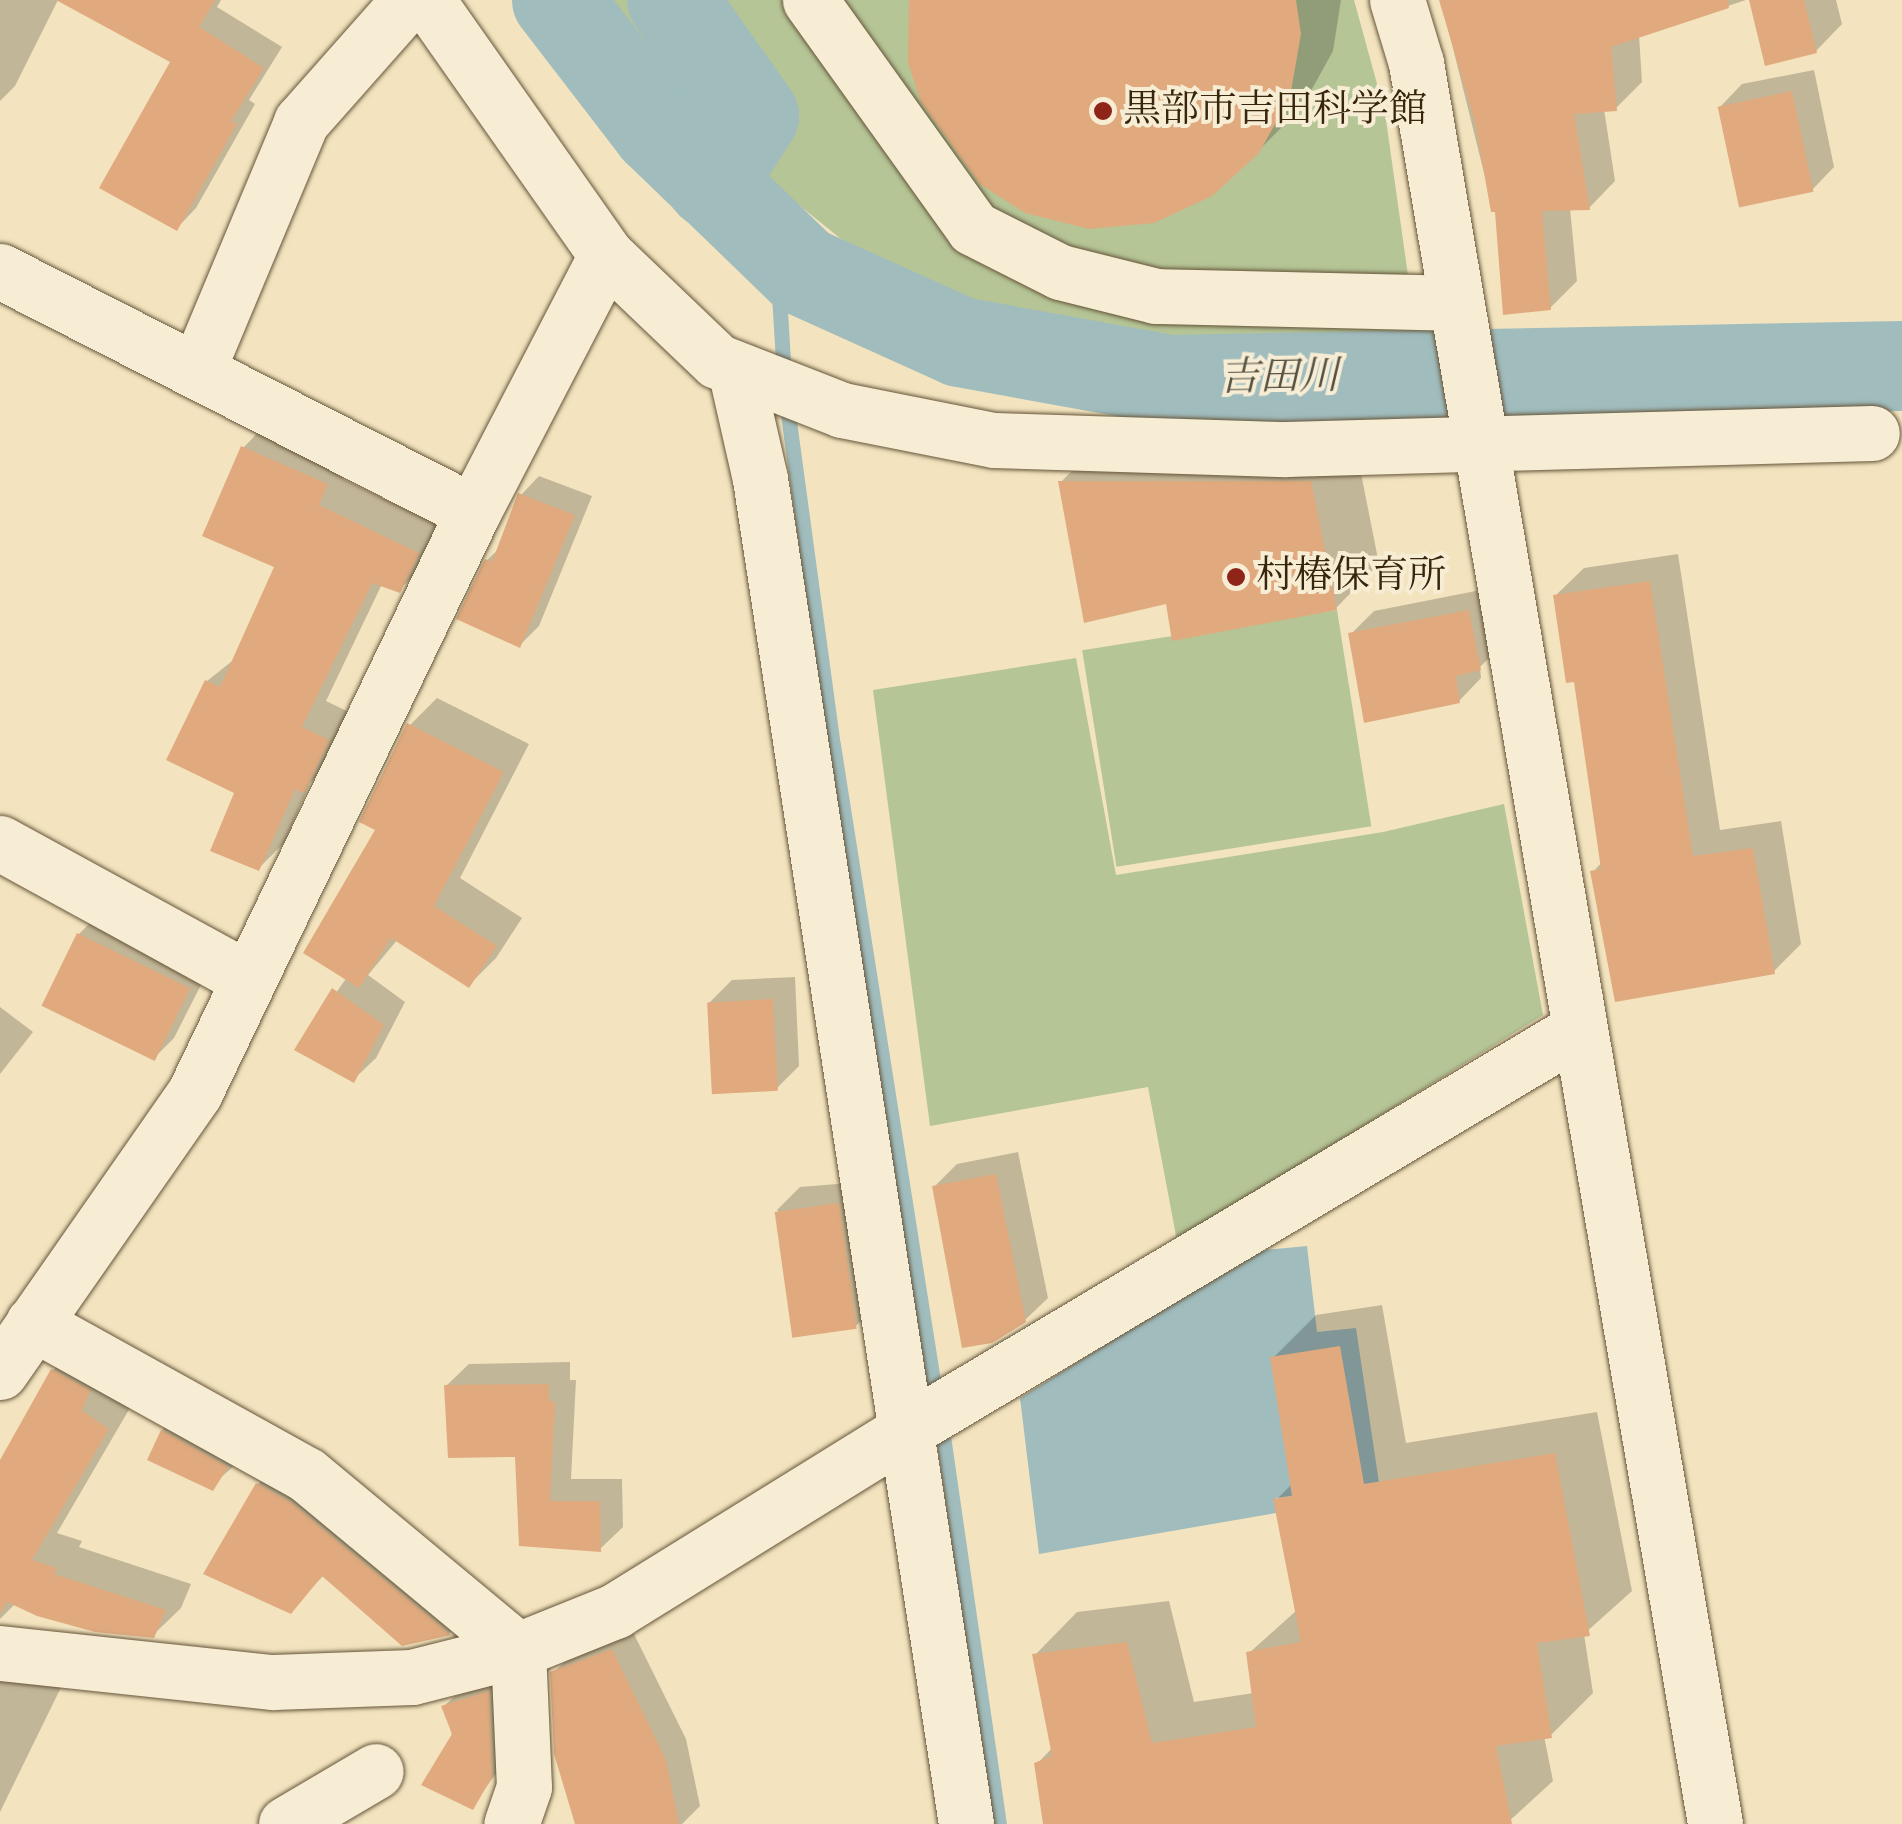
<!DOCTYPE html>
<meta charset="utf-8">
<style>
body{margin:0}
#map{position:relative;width:1902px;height:1824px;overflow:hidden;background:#f3e4bf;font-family:"IM FELL DW Pica","Noto Serif JP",serif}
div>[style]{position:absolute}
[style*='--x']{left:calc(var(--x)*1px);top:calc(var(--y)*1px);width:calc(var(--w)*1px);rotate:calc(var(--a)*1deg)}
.green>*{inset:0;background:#b5c596;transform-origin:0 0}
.water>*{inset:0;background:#a0bcbd}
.shadow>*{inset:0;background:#0003;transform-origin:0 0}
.stream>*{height:15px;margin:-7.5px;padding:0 7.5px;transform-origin:7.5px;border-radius:7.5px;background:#a0bcbd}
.river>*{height:90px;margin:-45px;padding:0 45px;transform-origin:45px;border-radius:45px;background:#a0bcbd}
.building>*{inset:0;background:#e0aa7e;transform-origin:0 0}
.roads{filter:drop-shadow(0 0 2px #66553a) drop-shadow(0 0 2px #66553a)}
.street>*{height:55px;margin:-27.5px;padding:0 27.5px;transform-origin:27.5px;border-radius:27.5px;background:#f7edd5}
.secondary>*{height:55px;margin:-27.5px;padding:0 27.5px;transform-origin:27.5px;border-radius:27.5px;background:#f7edd5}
.dots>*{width:28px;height:28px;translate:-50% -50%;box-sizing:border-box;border:5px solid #f7edd5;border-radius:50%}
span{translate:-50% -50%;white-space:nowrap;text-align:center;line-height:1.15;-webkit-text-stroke:8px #f7edd5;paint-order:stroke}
.poi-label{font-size:38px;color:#37250d}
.left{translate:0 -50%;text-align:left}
.water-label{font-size:40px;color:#565242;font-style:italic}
</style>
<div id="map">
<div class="green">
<i style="clip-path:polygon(612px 0,1354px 0,1385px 113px,1417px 339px,1314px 347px,1150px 343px,966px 314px,851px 247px,697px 123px)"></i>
<i style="left:1337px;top:610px;width:219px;height:258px;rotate:81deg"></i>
<i style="clip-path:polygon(1076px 658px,1116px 875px,1383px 832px,1504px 804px,1543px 1015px,1177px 1241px,1148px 1087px,930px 1126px,873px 690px)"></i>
</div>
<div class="water">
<i style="clip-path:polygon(1307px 1246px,1317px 1332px,1356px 1328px,1379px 1483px,1276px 1498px,1276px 1513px,1039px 1554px,1020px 1398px,1255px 1251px)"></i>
</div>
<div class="shadow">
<i style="clip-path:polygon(0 0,58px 0,15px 86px,0 101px)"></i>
<i style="clip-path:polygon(111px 0,221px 0,217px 7px,282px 47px,249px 100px,255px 104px,196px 208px,177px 228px,173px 61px)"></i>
<i style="clip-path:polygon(911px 0,1341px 0,1333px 51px,1302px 107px,1257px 152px)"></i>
<i style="clip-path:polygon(1441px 0,1746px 0,1639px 35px,1642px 82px,1616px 108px,1604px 109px,1615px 181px,1589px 208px,1570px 208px,1577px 281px,1550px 308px,1493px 209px)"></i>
<i style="clip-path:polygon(1751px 0,1836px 0,1842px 24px,1816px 51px)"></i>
<i style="clip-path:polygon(1814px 70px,1834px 167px,1812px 190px,1720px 107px,1742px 84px)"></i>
<i style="clip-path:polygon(268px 422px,352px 458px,343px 479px,442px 527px,425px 564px,399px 590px,382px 584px,326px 701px,353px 714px,329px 765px,310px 783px,284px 843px,258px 869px,207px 681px,236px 658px,277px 565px,243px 448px)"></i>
<i style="clip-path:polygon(1104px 438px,1354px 438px,1379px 564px,1336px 608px,1168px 601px,1061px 482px)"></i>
<i style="clip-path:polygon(539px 476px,592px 496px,539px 626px,520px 645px,487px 560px,501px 547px,521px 495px)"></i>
<i style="clip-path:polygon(1678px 554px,1720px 830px,1781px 821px,1801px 944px,1773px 972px,1593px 872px,1602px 862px,1577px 679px,1555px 596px,1584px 568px)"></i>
<i style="clip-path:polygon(1491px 588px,1502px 645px,1480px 667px,1481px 678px,1459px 701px,1351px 634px,1374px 611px)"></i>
<i style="clip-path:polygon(437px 698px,529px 744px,460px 878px,522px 918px,496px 958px,469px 985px,398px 939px,368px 975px,405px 1002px,376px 1058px,353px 1080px,297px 1049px,347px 977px,379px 829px,410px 725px)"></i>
<i style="clip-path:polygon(101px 912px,210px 967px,174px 1038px,152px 1060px,79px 934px)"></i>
<i style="clip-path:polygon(795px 977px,799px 1066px,777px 1088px,709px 1003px,732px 980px)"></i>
<i style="clip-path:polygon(0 1007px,33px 1032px,0 1074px)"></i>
<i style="clip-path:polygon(1018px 1152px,1048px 1298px,1025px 1320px,934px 1187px,957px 1164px)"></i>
<i style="clip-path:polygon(861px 1182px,877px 1304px,855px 1327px,777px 1210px,800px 1187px)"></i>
<i style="clip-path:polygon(1382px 1305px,1406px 1443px,1597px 1412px,1632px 1591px,1584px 1634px,1593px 1693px,1551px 1735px,1544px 1736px,1553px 1781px,1506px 1824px,1046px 1824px,1037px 1764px,1053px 1747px,1035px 1655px,1077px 1612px,1169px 1601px,1194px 1702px,1254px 1693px,1249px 1653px,1297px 1610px,1276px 1500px,1293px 1483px,1273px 1358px,1316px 1315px)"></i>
<i style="clip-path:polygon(80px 1344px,134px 1401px,57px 1533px,82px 1541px,79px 1547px,191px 1584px,181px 1608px,153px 1635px,16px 1603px,0 1619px,0 1466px,53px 1370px)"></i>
<i style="clip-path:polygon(570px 1362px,570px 1380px,576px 1380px,571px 1479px,622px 1479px,623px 1527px,600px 1549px,521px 1544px,517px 1454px,446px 1386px,469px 1364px)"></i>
<i style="left:185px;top:1409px;width:75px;height:31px;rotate:48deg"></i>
<i style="clip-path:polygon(281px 1462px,471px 1611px,450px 1633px,402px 1643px,324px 1575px,290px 1611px,207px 1572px,258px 1484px)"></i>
<i style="clip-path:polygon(632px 1630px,686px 1739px,700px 1806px,682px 1824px,577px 1824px,553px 1673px,574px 1653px)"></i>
<i style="clip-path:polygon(0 1641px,70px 1669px,0 1812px)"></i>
<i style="clip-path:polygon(498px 1683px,502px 1765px,472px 1807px,444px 1706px,455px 1696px)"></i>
</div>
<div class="stream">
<i style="--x:776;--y:246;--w:130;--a:86.5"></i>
<i style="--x:786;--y:399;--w:349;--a:82.3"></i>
<i style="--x:833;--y:745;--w:663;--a:81.06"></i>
<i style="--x:941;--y:1422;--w:406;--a:81.8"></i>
</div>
<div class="river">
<i style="--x:557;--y:0;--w:164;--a:52.4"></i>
<i style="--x:657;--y:130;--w:203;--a:44"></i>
<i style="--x:803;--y:271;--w:172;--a:24.3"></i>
<i style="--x:960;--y:342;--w:213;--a:10.3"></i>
<i style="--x:1170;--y:380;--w:732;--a:-1.1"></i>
<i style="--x:672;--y:0;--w:142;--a:54.7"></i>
<i style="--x:754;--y:116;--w:80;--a:122.7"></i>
</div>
<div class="building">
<i style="clip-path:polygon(56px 0,215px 0,199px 27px,264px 68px,231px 121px,237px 124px,177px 231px,99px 188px,170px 62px)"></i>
<i style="clip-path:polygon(909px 0,1296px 0,1301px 34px,1290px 97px,1259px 153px,1212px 196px,1154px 223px,1089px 229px,1025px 213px,980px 184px,921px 102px,908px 63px)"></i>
<i style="clip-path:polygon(1439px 0,1728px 0,1729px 8px,1611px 47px,1617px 111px,1574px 114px,1590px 210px,1542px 211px,1551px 310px,1503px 315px,1495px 212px,1491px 212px,1475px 122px)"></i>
<i style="clip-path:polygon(1749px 0,1804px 0,1817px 53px,1765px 66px)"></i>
<i style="left:1792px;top:91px;width:103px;height:76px;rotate:78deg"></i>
<i style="clip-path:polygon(241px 446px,328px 484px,319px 505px,419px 553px,400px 593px,372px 583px,302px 727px,329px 740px,304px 793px,295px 789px,259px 871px,210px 851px,234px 793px,166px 760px,205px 680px,220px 687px,274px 567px,202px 536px)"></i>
<i style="clip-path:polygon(1058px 481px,1311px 481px,1337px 610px,1172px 641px,1166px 604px,1084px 623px)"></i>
<i style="clip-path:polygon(518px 493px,575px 515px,520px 648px,456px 619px,485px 559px,492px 562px)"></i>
<i style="clip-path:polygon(1650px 581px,1693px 856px,1753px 848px,1775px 974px,1615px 1002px,1590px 871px,1601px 869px,1574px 682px,1566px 683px,1553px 595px)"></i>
<i style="clip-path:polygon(1469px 610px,1481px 670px,1456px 676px,1460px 703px,1364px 723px,1348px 633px)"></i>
<i style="clip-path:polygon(407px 723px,504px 772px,434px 906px,497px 946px,469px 988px,391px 938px,359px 988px,303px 953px,375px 830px,359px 822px)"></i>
<i style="left:77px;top:933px;width:126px;height:81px;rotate:26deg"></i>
<i style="clip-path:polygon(332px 988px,384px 1025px,354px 1083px,294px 1050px)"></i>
<i style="left:773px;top:999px;width:92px;height:66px;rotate:87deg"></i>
<i style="clip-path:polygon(996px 1174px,1026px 1322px,992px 1343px,962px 1348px,932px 1186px)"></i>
<i style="left:839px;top:1203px;width:127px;height:65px;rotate:82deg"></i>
<i style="clip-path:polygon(1340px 1346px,1364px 1484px,1555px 1453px,1590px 1636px,1537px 1643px,1552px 1738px,1496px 1746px,1512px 1824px,1043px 1824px,1034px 1763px,1052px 1756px,1032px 1654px,1127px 1642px,1152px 1743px,1256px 1727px,1246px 1652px,1301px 1642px,1273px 1499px,1292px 1496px,1270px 1357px)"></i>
<i style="clip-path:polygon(51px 1369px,90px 1390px,82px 1411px,109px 1429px,32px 1560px,57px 1568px,54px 1574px,166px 1610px,154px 1638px,95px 1632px,37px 1616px,7px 1602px,0 1614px,0 1460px)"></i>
<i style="clip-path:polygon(549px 1384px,549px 1401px,555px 1402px,550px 1501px,600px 1501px,601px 1552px,519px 1546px,515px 1457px,448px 1458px,444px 1385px)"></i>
<i style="clip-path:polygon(161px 1430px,228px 1467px,213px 1491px,147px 1460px)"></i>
<i style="clip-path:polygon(256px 1483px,290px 1502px,451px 1635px,402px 1646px,322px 1576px,291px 1614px,203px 1574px)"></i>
<i style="clip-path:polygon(612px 1649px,666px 1760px,679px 1824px,575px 1824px,554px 1754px,550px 1672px)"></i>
<i style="clip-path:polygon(489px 1691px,492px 1777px,473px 1810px,421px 1785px,452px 1734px,441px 1706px)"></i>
</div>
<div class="roads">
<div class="street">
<i style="--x:427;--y:0;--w:312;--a:54.9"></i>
<i style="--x:606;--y:255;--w:153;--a:43.7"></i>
<i style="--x:717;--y:361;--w:134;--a:21.4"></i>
<i style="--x:842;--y:410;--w:155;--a:11.2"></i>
<i style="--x:994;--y:440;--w:292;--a:1.8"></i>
<i style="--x:1286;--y:449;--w:586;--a:-1.56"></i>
<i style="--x:810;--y:0;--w:280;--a:54.4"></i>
<i style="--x:973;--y:228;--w:97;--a:26.8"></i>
<i style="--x:1060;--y:272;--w:99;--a:14"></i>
<i style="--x:1156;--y:296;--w:300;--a:1.3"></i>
<i style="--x:0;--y:271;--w:531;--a:27"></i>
<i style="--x:735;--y:369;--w:113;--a:77.2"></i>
<i style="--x:760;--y:479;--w:1361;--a:81.29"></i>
<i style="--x:197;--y:371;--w:270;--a:-67.3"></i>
<i style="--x:301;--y:122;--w:163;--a:-48.5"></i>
<i style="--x:0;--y:843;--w:283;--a:28.7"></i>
<i style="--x:33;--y:1323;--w:313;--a:29"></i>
<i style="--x:307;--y:1475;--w:274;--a:39.7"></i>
<i style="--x:518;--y:1650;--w:137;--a:87.5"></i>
<i style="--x:524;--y:1787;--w:39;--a:109"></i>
<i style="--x:0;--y:1372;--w:341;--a:-55.1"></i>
<i style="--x:195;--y:1092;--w:643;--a:-64.39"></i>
<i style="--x:473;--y:512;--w:289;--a:-62.6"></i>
<i style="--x:0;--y:1653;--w:275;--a:6.1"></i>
<i style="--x:273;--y:1682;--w:139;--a:-2.1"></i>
<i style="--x:412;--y:1677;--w:109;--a:-14.3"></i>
<i style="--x:518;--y:1650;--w:105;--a:-21.9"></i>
<i style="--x:615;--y:1611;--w:341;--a:-31.8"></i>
<i style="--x:905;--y:1431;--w:783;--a:-30.79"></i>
<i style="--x:286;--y:1824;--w:104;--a:-30.5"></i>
</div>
<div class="secondary">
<i style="--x:1397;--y:0;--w:66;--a:73.2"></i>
<i style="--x:1416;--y:63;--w:1786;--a:80.36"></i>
</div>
</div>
<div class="dots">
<i style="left:1103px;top:111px;background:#8f2418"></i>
<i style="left:1236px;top:577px;background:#8f2418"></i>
</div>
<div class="poi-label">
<span class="left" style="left:1123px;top:111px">黒部市吉田科学館</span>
<span class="left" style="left:1256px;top:577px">村椿保育所</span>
</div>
<div class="water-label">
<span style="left:1279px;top:378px;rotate:-1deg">吉田川</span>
</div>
</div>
